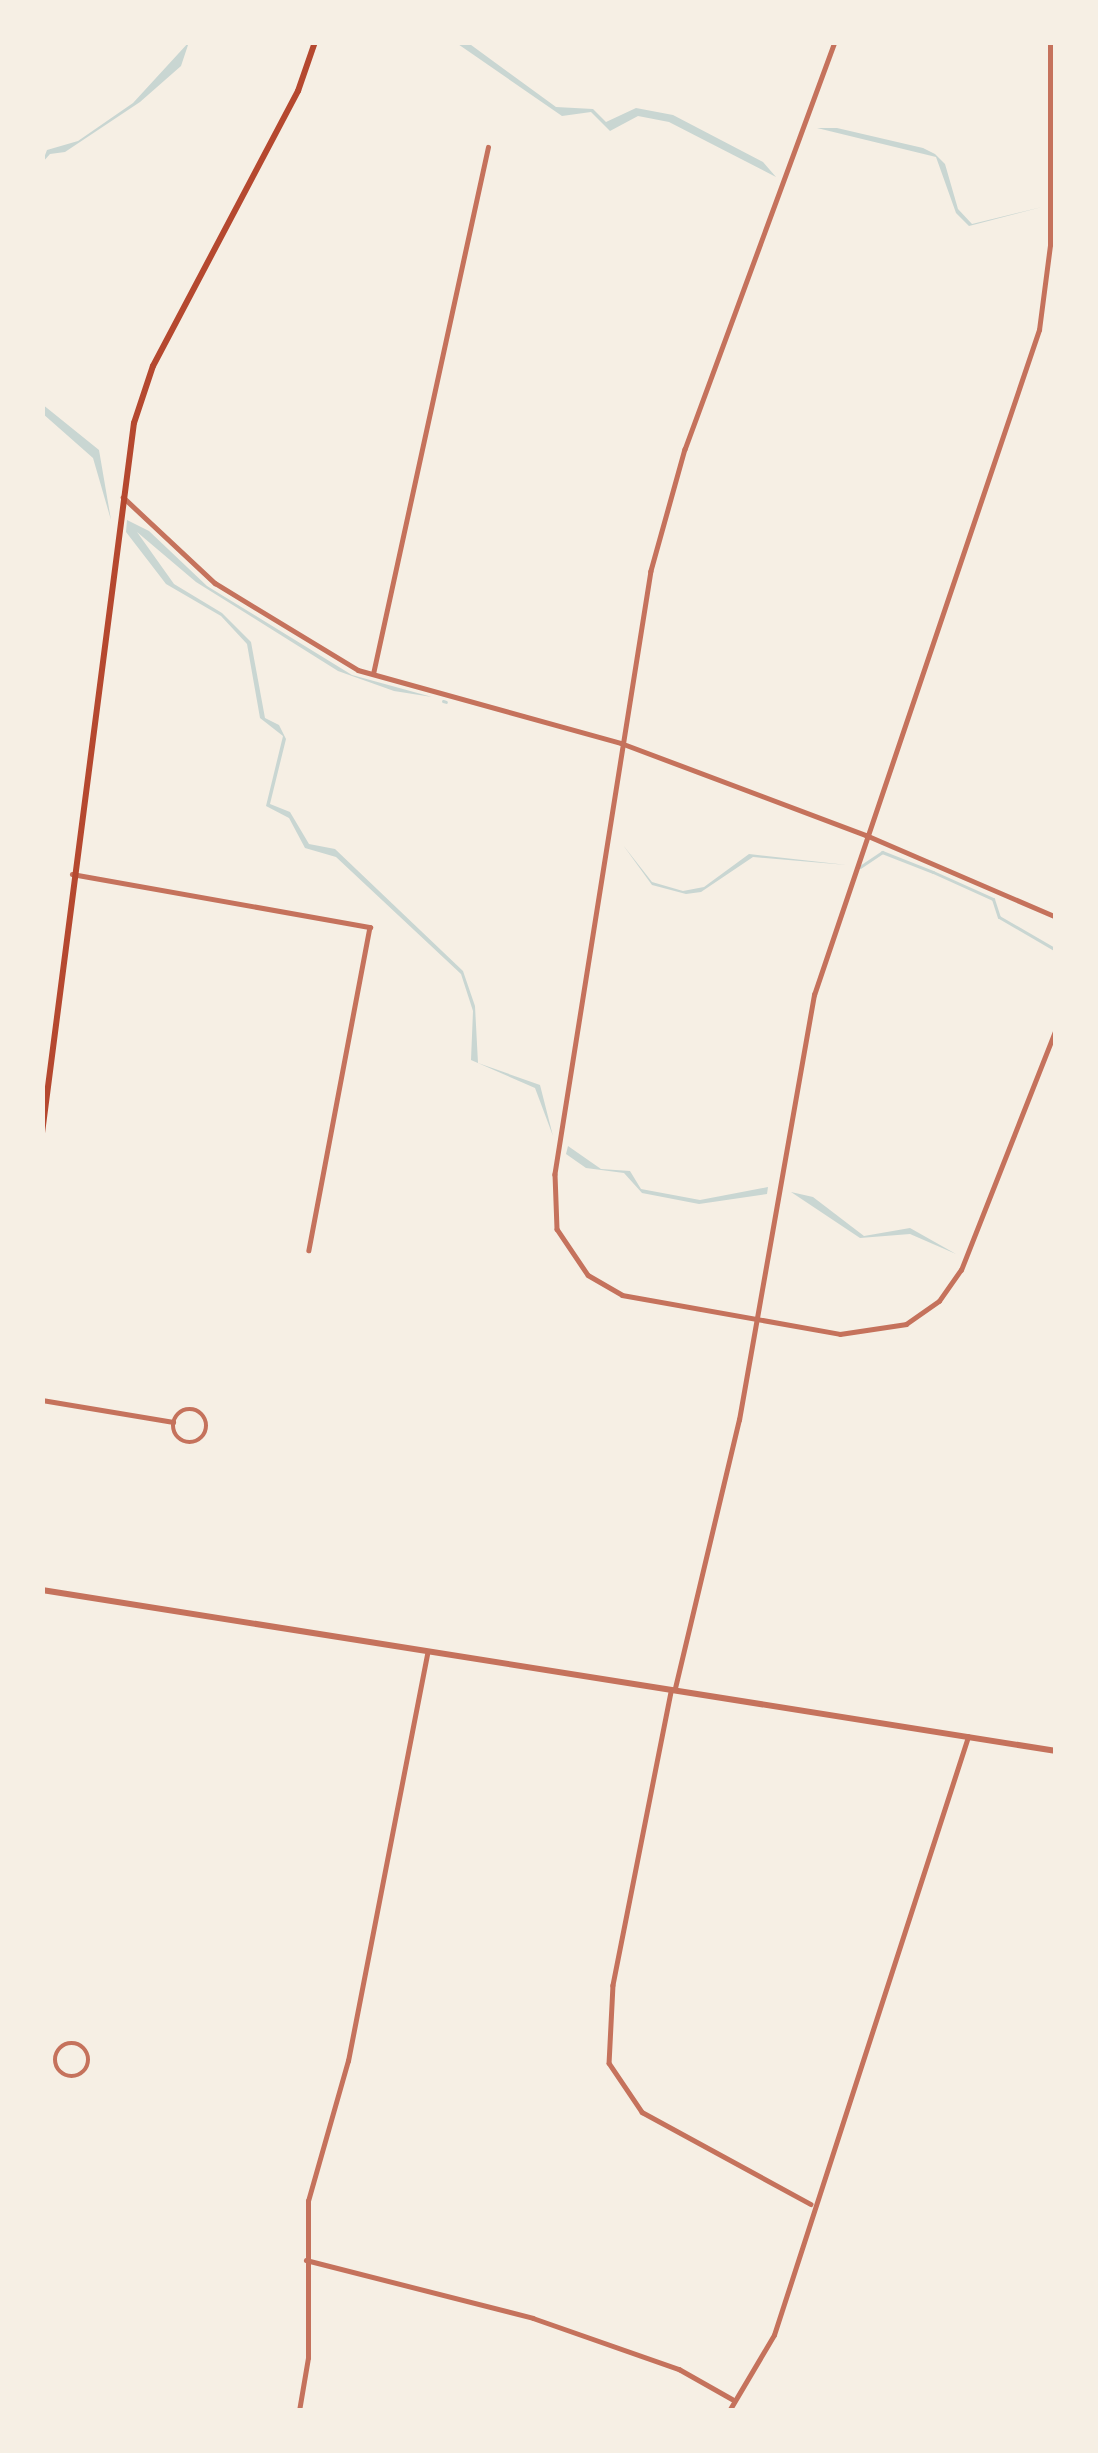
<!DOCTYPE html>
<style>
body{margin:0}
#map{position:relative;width:1098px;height:2453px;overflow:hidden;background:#f6efe4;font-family:Raleway,sans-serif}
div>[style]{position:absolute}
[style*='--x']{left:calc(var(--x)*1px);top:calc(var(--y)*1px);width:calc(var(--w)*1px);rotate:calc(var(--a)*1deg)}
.water>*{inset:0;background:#c9d6d2}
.stream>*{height:3px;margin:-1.5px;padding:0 1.5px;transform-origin:1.5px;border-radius:1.5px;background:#c9d6d2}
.minor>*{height:4.5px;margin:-2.25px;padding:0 2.25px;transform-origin:2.25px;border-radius:2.25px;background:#c5725c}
.minor>.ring{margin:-2.25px;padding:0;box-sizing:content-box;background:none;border:4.5px solid #c5725c;border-radius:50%}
.tertiary>*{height:6px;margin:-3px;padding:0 3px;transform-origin:3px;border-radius:3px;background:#c5725c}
.secondary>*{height:6px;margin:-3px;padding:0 3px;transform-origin:3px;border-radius:3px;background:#b5482f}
span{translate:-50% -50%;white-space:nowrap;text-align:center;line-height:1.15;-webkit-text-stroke:9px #f6efe4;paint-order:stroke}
.frame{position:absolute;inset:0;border:45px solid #f6efe4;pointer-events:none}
</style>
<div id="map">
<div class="water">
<i style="clip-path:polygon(189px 42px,181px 66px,140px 102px,65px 152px,50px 154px,42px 163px,47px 150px,78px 141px,133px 103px)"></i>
<i style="clip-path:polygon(455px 42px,467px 42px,556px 107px,593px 109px,606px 122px,636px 108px,673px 115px,763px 162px,776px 177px,669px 122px,638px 116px,610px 131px,591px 112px,562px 116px)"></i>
<i style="clip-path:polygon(817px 128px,837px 128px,923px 148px,935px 154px,945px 164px,958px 209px,972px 224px,1042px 207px,969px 226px,956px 213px,936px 157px)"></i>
<i style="clip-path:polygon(42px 404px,99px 450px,111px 520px,93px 458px,42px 413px)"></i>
<i style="clip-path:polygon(127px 520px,149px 531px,207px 586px,352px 675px,432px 697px,394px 691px,338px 671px,196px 582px,137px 532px,174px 584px,222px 613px,251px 642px,265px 718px,279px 725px,286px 739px,270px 804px,290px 812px,309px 844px,335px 849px,463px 971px,475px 1006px,478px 1063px,540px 1085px,553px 1136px,535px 1088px,471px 1060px,473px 1011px,461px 974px,336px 857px,305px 848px,289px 818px,266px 806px,283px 736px,260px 718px,247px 644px,221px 616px,166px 584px,126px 532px)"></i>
<i style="clip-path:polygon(623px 845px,652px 882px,683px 891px,704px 887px,749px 854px,847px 865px,753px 857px,701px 892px,686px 894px,652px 885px)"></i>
<i style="clip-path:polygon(568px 1146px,601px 1169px,630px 1171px,641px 1189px,700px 1200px,768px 1187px,767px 1194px,699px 1204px,642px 1193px,624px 1173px,586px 1168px,566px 1154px)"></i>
<i style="clip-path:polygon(791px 1192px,813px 1197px,864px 1236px,910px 1228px,956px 1254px,910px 1234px,860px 1238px)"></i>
</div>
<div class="stream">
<i style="--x:443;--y:701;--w:3;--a:18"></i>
<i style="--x:860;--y:867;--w:27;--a:-34"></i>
<i style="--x:882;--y:852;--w:55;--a:21.4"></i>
<i style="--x:933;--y:872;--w:66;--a:24.2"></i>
<i style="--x:993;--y:899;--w:19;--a:72"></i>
<i style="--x:999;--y:917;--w:66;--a:30.1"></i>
</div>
<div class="minor">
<i style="--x:835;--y:42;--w:434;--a:110.2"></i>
<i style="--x:685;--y:449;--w:127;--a:105.6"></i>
<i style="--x:651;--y:571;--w:611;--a:99.05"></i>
<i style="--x:555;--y:1174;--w:55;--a:87.9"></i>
<i style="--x:557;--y:1229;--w:55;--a:56"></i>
<i style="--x:588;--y:1275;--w:39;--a:30"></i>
<i style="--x:622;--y:1295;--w:221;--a:10.1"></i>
<i style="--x:840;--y:1334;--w:67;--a:-8.6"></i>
<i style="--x:906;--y:1324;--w:40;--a:-34.9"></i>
<i style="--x:939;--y:1301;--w:38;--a:-55"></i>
<i style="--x:961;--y:1270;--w:259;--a:-68.5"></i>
<i style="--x:123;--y:497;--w:126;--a:43.1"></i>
<i style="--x:215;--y:583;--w:167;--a:31.3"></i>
<i style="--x:358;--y:670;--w:273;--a:15.5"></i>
<i style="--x:621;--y:743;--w:262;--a:20.6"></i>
<i style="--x:866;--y:835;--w:207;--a:23.3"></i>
<i style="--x:373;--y:674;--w:539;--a:-77.69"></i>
<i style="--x:72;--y:874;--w:303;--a:10.1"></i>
<i style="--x:370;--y:927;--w:329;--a:100.7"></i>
<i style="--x:42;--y:1400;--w:133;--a:9.5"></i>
<i class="ring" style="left:173px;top:1409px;width:29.5px;height:29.5px"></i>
<i style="--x:675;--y:1688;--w:276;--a:-76.6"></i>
<i style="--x:739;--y:1420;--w:432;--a:-80"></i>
<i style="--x:814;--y:995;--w:702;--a:-71.31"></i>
<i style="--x:1039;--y:330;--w:86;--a:-82.6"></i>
<i style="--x:1050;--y:245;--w:203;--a:-90"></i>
<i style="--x:671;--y:1692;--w:299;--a:101.2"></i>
<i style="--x:613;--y:1985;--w:78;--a:92.9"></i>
<i style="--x:609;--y:2063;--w:59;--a:56"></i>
<i style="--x:642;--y:2112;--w:192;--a:28.6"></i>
<i class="ring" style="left:55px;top:2043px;width:29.5px;height:29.5px"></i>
<i style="--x:306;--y:2260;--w:234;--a:14.3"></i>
<i style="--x:533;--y:2318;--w:155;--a:19.3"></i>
<i style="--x:679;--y:2369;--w:61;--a:29.5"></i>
<i style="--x:299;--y:2411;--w:54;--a:-80.4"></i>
<i style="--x:308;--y:2358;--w:157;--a:-90"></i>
<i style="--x:308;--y:2201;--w:146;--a:-74.1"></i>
<i style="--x:348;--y:2061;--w:415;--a:-79"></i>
<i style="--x:729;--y:2411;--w:88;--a:-59.4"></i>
<i style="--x:774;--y:2335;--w:629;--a:-72.03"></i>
</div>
<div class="tertiary">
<i style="--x:42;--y:1590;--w:1027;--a:9.02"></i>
</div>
<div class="secondary">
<i style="--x:42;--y:1133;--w:716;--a:-82.62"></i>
<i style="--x:134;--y:423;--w:60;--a:-71.6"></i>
<i style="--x:153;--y:366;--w:311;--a:-62.2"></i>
<i style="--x:298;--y:91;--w:52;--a:-70.9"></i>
<i style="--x:42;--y:1198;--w:92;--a:90"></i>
</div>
<div class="frame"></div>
</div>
